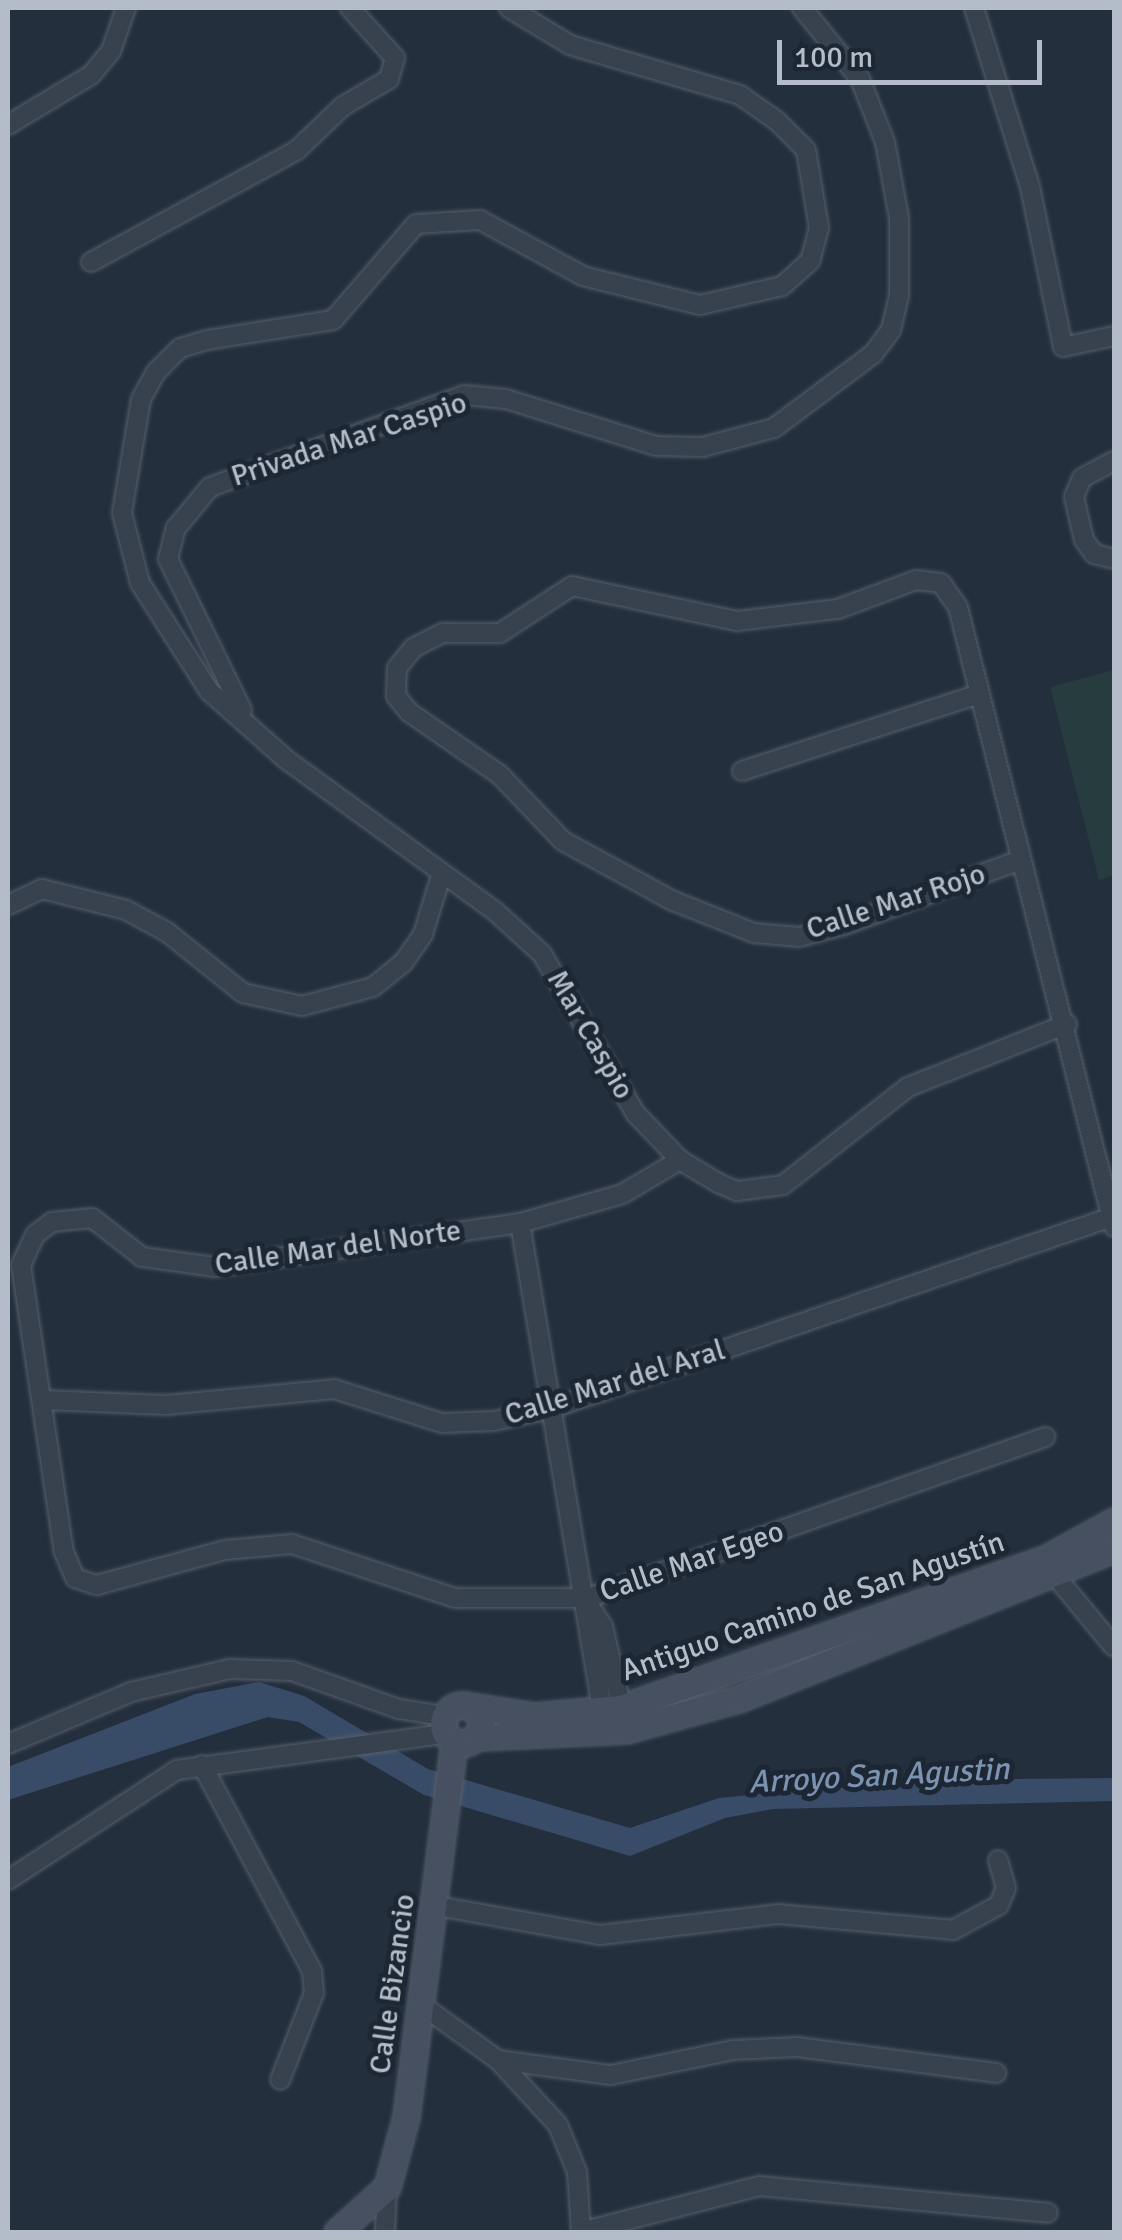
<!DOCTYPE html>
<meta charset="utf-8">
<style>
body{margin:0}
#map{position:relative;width:1122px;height:2240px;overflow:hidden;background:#242f3e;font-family:Signika,sans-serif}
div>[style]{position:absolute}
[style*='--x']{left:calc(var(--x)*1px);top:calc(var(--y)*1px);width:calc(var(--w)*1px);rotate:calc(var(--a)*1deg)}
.green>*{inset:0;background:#263c3f}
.water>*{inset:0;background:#394c67}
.roads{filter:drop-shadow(0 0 2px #565f6c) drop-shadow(0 0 2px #565f6c)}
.street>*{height:18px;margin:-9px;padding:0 9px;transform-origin:9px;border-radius:9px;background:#38414e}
.secondary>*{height:25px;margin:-12.5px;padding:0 12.5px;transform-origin:12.5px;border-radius:12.5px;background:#465061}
.secondary>.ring{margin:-12.5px;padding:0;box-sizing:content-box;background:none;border:25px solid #465061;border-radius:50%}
span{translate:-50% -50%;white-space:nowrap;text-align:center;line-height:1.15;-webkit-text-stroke:10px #1d2633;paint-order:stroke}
.street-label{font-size:30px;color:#b4bcc9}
.water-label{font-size:32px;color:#7c92b1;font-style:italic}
.frame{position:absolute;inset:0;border:10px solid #b4bcc9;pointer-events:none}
.scale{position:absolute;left:777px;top:40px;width:265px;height:45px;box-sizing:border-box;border:5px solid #b4bcc9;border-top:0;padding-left:12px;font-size:30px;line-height:35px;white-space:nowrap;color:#b4bcc9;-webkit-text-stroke:8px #1d2633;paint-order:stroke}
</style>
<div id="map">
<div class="green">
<i style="clip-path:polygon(1114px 670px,1114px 875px,1099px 880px,1050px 687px)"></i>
</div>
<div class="water">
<i style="clip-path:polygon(259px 1682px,304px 1696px,428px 1769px,630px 1828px,719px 1798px,913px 1780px,1114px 1778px,1114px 1801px,773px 1809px,725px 1818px,630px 1856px,424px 1795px,299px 1722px,268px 1717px,8px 1800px,8px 1767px,195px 1694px)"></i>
</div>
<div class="roads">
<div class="street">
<i style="--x:509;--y:8;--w:71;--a:31.2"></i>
<i style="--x:570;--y:45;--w:177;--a:16.4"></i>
<i style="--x:740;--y:95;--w:45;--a:35.1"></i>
<i style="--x:777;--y:121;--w:41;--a:45"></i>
<i style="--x:806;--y:150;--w:79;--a:80.5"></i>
<i style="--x:819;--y:228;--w:34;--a:105"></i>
<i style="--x:810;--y:261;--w:38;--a:138"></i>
<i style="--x:782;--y:286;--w:84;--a:167"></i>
<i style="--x:700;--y:305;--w:121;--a:-166.1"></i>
<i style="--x:583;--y:276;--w:117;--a:-151.5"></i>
<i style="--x:480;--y:220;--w:64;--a:176.4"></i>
<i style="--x:416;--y:224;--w:127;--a:130.8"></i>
<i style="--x:333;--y:320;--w:128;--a:171"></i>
<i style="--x:207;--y:340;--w:28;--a:163"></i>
<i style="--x:180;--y:348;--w:34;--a:135"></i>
<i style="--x:156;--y:372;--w:31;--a:119"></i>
<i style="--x:141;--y:399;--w:116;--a:99.5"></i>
<i style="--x:122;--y:513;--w:72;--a:75.6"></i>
<i style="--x:140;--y:583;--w:128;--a:57.4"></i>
<i style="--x:209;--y:691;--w:104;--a:41.5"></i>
<i style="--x:287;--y:760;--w:258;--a:36"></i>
<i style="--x:496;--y:912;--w:62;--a:42.4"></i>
<i style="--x:542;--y:954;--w:186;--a:59.6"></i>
<i style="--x:636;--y:1114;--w:64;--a:46.3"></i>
<i style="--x:680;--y:1160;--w:44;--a:31.2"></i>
<i style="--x:718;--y:1183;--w:21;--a:23"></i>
<i style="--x:737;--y:1191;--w:46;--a:-7.4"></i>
<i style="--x:783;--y:1185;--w:159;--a:-38.1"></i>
<i style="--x:908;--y:1087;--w:171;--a:-21.6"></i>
<i style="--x:974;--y:8;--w:188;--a:72.6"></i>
<i style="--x:1030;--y:187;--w:163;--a:78.3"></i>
<i style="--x:1063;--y:347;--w:52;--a:-12.2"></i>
<i style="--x:8;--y:125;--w:97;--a:-31.1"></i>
<i style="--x:91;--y:75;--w:31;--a:-50"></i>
<i style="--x:111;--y:51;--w:46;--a:-70.8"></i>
<i style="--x:91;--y:262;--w:234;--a:-28.5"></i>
<i style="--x:297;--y:150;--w:64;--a:-43.7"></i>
<i style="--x:343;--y:106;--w:53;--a:-30.4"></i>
<i style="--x:389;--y:79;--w:22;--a:-74"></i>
<i style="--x:395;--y:58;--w:67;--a:-132"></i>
<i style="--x:1114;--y:461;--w:36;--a:152"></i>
<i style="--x:1082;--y:478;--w:21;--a:113"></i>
<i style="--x:1074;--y:497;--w:44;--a:76.9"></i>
<i style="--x:1084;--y:540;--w:17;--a:54"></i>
<i style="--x:1094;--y:554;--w:21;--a:14"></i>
<i style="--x:242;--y:710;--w:168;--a:-116.1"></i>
<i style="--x:168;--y:559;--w:32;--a:-76"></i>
<i style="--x:176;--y:528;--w:53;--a:-50.3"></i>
<i style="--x:210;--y:487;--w:270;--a:-19.9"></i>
<i style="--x:464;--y:395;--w:42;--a:5.4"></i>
<i style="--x:506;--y:399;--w:157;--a:17.4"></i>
<i style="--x:656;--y:446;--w:47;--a:1.2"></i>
<i style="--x:703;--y:447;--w:73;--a:-15"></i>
<i style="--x:774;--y:428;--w:124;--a:-36.8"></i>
<i style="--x:873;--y:354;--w:30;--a:-53"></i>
<i style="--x:891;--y:330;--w:35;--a:-77"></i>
<i style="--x:899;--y:296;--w:78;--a:-90"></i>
<i style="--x:899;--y:218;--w:77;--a:-100.4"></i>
<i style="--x:885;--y:142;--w:68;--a:-111.6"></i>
<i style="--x:860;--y:79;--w:92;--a:-129.2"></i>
<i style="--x:742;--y:771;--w:246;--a:-18"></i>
<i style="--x:1020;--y:860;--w:188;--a:159.7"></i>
<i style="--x:844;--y:925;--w:47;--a:165.1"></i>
<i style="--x:799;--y:937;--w:45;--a:-174.9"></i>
<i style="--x:754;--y:933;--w:87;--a:-158.4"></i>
<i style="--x:673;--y:901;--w:125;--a:-151.4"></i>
<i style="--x:563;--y:841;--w:91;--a:-133.7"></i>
<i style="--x:500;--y:775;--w:111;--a:-145.3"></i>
<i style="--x:409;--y:712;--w:21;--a:-129"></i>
<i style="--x:396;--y:696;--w:28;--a:-88"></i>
<i style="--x:397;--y:668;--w:26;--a:-51"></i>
<i style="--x:413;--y:648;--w:34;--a:-27"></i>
<i style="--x:443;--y:633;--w:57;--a:0"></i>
<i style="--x:500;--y:633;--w:86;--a:-33.1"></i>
<i style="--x:572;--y:586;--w:169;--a:12"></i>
<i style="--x:737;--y:621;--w:102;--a:-6.8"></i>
<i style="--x:838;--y:609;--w:83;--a:-20.4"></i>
<i style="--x:916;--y:580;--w:25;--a:7"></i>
<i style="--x:941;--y:583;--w:29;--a:55"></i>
<i style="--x:958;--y:607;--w:639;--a:75.88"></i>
<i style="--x:8;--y:905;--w:38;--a:-25"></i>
<i style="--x:42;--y:889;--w:87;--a:14"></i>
<i style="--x:126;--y:910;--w:47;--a:28.2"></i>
<i style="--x:167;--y:932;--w:97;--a:38.8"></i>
<i style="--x:243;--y:993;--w:60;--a:12.4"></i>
<i style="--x:302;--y:1006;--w:73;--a:-15"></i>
<i style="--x:373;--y:987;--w:38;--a:-39"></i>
<i style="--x:403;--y:963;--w:35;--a:-55"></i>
<i style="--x:423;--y:934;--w:61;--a:-72.8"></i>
<i style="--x:680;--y:1160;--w:67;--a:149.6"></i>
<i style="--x:622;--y:1194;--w:106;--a:164.1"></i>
<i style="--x:520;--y:1223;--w:308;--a:171.8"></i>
<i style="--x:215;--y:1267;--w:74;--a:-172.2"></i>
<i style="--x:142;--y:1257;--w:63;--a:-142"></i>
<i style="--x:92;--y:1218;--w:40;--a:174.3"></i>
<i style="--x:52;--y:1222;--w:21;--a:143"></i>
<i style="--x:35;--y:1235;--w:33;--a:115"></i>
<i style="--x:21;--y:1265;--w:290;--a:81.5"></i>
<i style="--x:64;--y:1552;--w:28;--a:67"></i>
<i style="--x:75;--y:1578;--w:23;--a:18"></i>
<i style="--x:97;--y:1585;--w:133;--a:-15.3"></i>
<i style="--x:225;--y:1550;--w:67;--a:-5.1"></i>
<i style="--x:292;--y:1544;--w:172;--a:18.3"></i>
<i style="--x:455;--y:1598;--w:133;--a:0"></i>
<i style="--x:588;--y:1598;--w:485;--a:-19.4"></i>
<i style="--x:520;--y:1223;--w:504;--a:80.41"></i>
<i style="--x:44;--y:1400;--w:122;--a:2.3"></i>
<i style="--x:166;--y:1405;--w:169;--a:-5.4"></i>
<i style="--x:334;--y:1389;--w:113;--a:17.5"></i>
<i style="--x:442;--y:1423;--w:52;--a:-2.2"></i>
<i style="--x:494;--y:1421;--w:57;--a:-12.1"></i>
<i style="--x:550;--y:1409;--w:594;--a:-18.86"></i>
<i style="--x:1057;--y:1578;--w:89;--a:50.4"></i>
<i style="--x:590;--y:1607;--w:23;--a:56"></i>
<i style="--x:603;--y:1626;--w:95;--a:77.3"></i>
<i style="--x:8;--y:1744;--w:134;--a:-22.9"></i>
<i style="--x:131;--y:1692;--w:102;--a:-13.1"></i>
<i style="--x:230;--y:1669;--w:62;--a:1.8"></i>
<i style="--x:292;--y:1671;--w:114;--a:19.6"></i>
<i style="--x:399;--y:1709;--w:46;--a:8.8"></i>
<i style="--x:202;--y:1765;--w:234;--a:61.9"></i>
<i style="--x:312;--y:1971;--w:22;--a:85"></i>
<i style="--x:314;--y:1993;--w:93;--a:111.3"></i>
<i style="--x:8;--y:1880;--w:202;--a:-33.1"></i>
<i style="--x:177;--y:1770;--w:270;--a:-7.7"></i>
<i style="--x:437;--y:1906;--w:166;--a:10.1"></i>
<i style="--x:600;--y:1935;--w:179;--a:-6.7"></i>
<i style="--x:778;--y:1914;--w:176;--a:5.2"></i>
<i style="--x:953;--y:1930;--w:52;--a:-28.5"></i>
<i style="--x:999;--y:1905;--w:18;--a:-68"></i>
<i style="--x:1006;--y:1888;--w:29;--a:-106"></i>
<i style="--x:423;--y:2006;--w:92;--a:35.8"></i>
<i style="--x:498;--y:2060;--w:88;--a:47.3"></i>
<i style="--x:558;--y:2125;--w:51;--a:68"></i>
<i style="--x:577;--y:2172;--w:60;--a:86.2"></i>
<i style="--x:498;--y:2060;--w:114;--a:7.6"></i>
<i style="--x:611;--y:2075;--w:125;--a:-11.6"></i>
<i style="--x:733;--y:2050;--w:64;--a:-2.7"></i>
<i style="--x:797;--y:2047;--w:201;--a:7.4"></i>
<i style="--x:385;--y:2232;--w:45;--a:-87.5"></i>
<i style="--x:581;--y:2232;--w:184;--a:-14.5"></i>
<i style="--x:759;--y:2186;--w:290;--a:5.3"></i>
</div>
<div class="secondary">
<i class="ring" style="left:443px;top:1705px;width:13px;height:13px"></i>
<i style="--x:463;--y:1705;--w:73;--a:8.7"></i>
<i style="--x:535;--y:1716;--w:86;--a:-5.3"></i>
<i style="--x:621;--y:1708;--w:449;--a:-19.4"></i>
<i style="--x:1045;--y:1559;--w:79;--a:-28.8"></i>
<i style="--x:476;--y:1737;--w:150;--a:-2.7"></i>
<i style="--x:626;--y:1730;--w:119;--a:-15.5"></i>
<i style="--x:741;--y:1698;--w:402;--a:-21.8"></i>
<i style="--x:337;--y:2232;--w:67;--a:-42"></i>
<i style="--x:387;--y:2187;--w:73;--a:-74.8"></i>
<i style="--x:406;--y:2117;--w:378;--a:-82.7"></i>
</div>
</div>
<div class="street-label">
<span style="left:349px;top:440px;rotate:-18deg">Privada Mar Caspio</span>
<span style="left:896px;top:902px;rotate:-18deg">Calle Mar Rojo</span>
<span style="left:590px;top:1035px;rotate:60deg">Mar Caspio</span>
<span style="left:338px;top:1248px;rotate:-8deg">Calle Mar del Norte</span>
<span style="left:615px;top:1383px;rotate:-17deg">Calle Mar del Aral</span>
<span style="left:692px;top:1562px;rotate:-19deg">Calle Mar Egeo</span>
<span style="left:813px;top:1607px;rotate:-19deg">Antiguo Camino de San Agustín</span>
<span style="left:393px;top:1984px;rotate:-82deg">Calle Bizancio</span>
</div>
<div class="water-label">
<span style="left:879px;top:1776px;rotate:-3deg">Arroyo San Agustin</span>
</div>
<div class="frame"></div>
<div class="scale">100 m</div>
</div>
